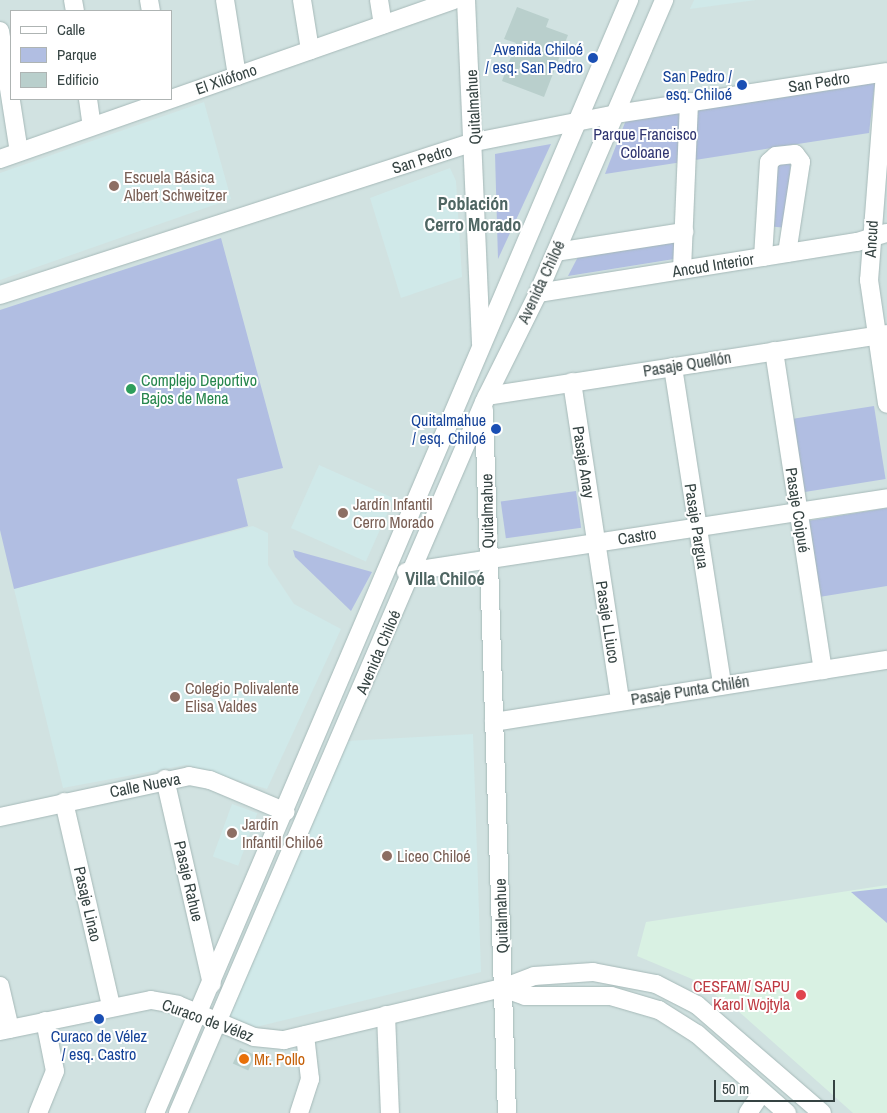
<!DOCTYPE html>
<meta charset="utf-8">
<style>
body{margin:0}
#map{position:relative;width:887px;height:1113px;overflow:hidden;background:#e5f1f1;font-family:"Archivo Narrow",sans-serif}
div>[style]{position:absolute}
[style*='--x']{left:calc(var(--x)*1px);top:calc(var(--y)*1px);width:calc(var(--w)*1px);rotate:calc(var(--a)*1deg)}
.residential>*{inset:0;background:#d1e2e1}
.education>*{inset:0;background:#d0e9e9;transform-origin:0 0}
.medical>*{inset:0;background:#d9f1e3}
.green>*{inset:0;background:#b1bee2;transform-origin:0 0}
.building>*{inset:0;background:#b9cfcc;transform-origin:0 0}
.roads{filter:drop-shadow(0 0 1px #a6b9b8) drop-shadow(0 0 1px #a6b9b8)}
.minor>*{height:18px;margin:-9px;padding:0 9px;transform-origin:9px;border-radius:9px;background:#fff}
.dots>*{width:14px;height:14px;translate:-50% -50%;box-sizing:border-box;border:2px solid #fff;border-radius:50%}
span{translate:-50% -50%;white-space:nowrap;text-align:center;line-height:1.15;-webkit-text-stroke:4px #fff;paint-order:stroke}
.transit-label{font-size:16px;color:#164399}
.right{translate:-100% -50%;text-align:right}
.street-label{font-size:16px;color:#354342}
.park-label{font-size:16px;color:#2e3470}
.education-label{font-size:16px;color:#785e54}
.left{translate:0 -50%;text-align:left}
.leisure-label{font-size:16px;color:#27864d}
.health-label{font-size:16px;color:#be3a42}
.food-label{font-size:16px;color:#c56008}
.neighbourhood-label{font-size:18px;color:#4e6562;font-weight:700}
.legend{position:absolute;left:10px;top:10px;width:162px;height:90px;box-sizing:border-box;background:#fff;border:1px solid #aeb4b3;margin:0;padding:6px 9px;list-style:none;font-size:15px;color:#354342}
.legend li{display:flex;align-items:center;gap:10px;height:25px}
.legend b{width:25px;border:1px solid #aeb4b3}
.scale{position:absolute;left:714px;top:1080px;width:121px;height:22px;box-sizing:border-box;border:2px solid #354342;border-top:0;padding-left:6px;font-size:15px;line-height:18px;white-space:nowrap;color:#354342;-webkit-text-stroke:4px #fff;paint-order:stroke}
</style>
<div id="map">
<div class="residential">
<i style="clip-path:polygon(evenodd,0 0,887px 0,887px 1113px,0 1113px,0 0,11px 11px,171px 11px,171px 99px,11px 99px,11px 11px)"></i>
</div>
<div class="education">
<i style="clip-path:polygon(694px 0,756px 0,690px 9px)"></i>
<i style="clip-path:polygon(204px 102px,231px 199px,0 280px,0 173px)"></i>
<i style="clip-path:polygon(450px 168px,456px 181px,462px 277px,401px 298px,370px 198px)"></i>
<i style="left:319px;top:465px;width:82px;height:69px;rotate:24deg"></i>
<i style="clip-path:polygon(253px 526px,268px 533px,268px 565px,294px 604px,341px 629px,267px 789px,186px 765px,63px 788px,14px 589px)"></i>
<i style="clip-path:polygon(473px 734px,481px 972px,256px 1027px,228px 1018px,346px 741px)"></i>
<i style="left:232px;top:804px;width:27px;height:56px;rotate:20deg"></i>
</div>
<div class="medical">
<i style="clip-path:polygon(887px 885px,887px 1113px,853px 1113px,737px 1010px,692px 979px,637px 956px,646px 922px)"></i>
</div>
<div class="green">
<i style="clip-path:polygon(875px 82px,869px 133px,605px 174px,626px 120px)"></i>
<i style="clip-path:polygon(551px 144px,498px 259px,495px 154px)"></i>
<i style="left:791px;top:161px;width:67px;height:17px;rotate:95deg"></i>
<i style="clip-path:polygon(221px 238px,283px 468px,237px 479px,248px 526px,14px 589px,0 530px,0 310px)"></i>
<i style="clip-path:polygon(677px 240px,674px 259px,568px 276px,580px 253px)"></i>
<i style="left:874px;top:406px;width:74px;height:85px;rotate:81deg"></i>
<i style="left:576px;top:491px;width:37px;height:76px;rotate:82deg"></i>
<i style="clip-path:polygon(887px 508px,887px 586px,819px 597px,807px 521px)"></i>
<i style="clip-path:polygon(293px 550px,372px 572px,351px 611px,295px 557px)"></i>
<i style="clip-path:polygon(887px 888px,887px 923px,851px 892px)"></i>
</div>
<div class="building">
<i style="clip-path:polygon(517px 7px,549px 19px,546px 27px,568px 35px,544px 97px,502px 81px,516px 43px,504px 39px)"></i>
<i style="left:240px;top:1048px;width:17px;height:17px;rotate:25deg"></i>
</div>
<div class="roads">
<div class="minor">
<i style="--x:73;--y:0;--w:11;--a:80"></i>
<i style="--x:149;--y:0;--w:11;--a:80"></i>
<i style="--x:225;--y:0;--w:77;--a:81"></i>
<i style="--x:302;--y:0;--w:51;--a:80.9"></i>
<i style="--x:379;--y:0;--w:25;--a:81"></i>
<i style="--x:466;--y:0;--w:344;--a:87.5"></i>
<i style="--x:0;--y:31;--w:122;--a:81.1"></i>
<i style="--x:885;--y:73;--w:208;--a:94.4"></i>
<i style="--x:869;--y:280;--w:125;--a:81.7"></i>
<i style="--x:88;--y:99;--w:27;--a:82"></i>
<i style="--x:0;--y:159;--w:480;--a:-19.3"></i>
<i style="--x:556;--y:252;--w:130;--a:-8.9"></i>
<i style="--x:763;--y:257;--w:95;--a:-86.4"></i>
<i style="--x:769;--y:162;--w:9;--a:-41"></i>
<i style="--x:776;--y:156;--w:19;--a:-6"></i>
<i style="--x:795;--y:154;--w:10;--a:53"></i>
<i style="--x:801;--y:162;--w:92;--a:98.7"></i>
<i style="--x:682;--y:270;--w:168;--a:-87.6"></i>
<i style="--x:538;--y:293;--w:323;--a:-9.1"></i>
<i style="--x:857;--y:242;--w:31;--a:-17"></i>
<i style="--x:0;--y:295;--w:499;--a:-17.9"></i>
<i style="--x:475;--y:142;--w:144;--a:-11.2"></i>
<i style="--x:616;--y:114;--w:274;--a:-8.8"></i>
<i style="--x:774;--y:351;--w:323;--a:81.3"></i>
<i style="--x:673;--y:367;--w:322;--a:81.2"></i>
<i style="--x:572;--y:382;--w:323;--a:81.4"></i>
<i style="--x:487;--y:396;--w:405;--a:-8.8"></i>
<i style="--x:484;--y:410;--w:703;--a:88.13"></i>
<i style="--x:406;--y:572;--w:487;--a:-8.7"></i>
<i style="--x:494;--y:722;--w:398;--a:-9"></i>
<i style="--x:165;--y:779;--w:210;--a:77.1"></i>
<i style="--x:64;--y:802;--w:209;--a:77"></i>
<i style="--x:0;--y:817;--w:193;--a:-12.2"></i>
<i style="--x:189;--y:776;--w:21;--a:11"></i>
<i style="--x:210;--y:780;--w:82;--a:22.8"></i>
<i style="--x:0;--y:986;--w:44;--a:76.9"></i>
<i style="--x:503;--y:988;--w:23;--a:20"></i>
<i style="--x:525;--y:996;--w:86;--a:0"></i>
<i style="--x:611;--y:996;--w:50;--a:16.3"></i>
<i style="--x:659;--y:1010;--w:45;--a:32.3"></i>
<i style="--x:697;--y:1034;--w:120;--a:41.3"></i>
<i style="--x:386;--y:1015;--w:98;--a:87.7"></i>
<i style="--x:0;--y:1031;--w:154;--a:-11.6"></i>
<i style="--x:151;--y:1000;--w:27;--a:10"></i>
<i style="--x:178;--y:1005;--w:82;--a:22.8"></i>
<i style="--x:254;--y:1037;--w:30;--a:6"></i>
<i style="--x:284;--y:1040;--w:225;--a:-13.4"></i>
<i style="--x:503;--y:988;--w:33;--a:-21"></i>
<i style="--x:534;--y:976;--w:59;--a:-3.9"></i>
<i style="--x:593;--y:972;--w:64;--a:10.8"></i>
<i style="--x:656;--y:984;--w:46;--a:27.1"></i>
<i style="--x:697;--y:1005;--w:165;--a:40.8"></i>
<i style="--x:38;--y:1113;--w:45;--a:-68"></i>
<i style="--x:55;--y:1071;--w:51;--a:-101.3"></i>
<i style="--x:155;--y:1113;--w:1210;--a:-66.93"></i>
<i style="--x:178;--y:1113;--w:774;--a:-66.71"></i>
<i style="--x:484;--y:402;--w:122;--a:-63.6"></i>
<i style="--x:538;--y:293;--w:319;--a:-66.7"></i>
<i style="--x:299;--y:1113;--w:36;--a:-72"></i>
<i style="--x:310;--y:1079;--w:44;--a:-96.5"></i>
<i style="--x:748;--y:1113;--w:25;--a:-56"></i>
</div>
</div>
<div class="dots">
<i style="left:593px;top:58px;background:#1a4fb4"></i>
<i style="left:742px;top:85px;background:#1a4fb4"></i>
<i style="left:114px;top:186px;background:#8d6e63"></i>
<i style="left:131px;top:389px;background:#2e9e5b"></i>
<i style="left:496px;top:429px;background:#1a4fb4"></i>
<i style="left:343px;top:513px;background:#8d6e63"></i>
<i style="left:175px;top:697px;background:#8d6e63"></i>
<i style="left:232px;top:833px;background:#8d6e63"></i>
<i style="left:387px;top:856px;background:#8d6e63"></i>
<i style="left:801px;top:995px;background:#e0444e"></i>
<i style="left:99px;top:1019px;background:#1a4fb4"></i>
<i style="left:244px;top:1059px;background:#e8710a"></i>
</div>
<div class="transit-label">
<span class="right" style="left:583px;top:58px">Avenida Chiloé<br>/ esq. San Pedro</span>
<span class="right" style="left:732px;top:85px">San Pedro /<br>esq. Chiloé</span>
<span class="right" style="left:486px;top:429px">Quitalmahue<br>/ esq. Chiloé</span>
<span style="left:99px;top:1045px">Curaco de Vélez<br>/ esq. Castro</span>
</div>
<div class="street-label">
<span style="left:226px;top:79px;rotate:-19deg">El Xilófono</span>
<span style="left:819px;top:82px;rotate:-9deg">San Pedro</span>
<span style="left:473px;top:107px;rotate:-93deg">Quitalmahue</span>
<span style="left:422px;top:159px;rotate:-18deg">San Pedro</span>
<span style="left:871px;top:239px;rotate:-87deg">Ancud</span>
<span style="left:713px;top:265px;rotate:-9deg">Ancud Interior</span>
<span style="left:541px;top:282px;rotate:-65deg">Avenida Chiloé</span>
<span style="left:687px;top:364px;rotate:-9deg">Pasaje Quellón</span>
<span style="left:584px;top:462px;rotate:81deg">Pasaje Anay</span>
<span style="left:798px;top:510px;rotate:81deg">Pasaje Coipué</span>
<span style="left:487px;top:511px;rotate:-91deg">Quitalmahue</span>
<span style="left:697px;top:526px;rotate:81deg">Pasaje Pargua</span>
<span style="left:637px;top:536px;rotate:-9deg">Castro</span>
<span style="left:608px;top:622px;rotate:81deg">Pasaje LLiuco</span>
<span style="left:378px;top:652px;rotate:-67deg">Avenida Chiloé</span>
<span style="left:690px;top:690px;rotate:-9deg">Pasaje Punta Chilén</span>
<span style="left:145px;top:785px;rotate:-11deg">Calle Nueva</span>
<span style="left:189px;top:881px;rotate:77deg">Pasaje Rahue</span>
<span style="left:88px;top:904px;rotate:77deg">Pasaje Linao</span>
<span style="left:501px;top:916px;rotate:-92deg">Quitalmahue</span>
<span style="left:208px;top:1020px;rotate:20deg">Curaco de Vélez</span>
</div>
<div class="park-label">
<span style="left:645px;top:143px">Parque Francisco<br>Coloane</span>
</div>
<div class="education-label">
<span class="left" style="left:124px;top:186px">Escuela Básica<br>Albert Schweitzer</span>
<span class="left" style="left:353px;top:513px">Jardín Infantil<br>Cerro Morado</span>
<span class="left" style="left:185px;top:697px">Colegio Polivalente<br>Elisa Valdes</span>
<span class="left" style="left:242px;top:833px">Jardín<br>Infantil Chiloé</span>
<span class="left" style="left:397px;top:856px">Liceo Chiloé</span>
</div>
<div class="leisure-label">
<span class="left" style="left:141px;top:389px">Complejo Deportivo<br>Bajos de Mena</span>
</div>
<div class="health-label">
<span class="right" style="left:790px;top:995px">CESFAM/ SAPU<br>Karol Wojtyla</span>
</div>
<div class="food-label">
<span class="left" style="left:254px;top:1059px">Mr. Pollo</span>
</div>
<div class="neighbourhood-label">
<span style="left:473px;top:215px">Población<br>Cerro Morado</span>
<span style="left:445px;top:579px">Villa Chiloé</span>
</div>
<ul class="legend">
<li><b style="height:6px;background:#fff"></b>Calle</li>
<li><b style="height:14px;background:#b1bee2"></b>Parque</li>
<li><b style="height:14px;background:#b9cfcc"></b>Edificio</li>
</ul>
<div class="scale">50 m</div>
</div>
